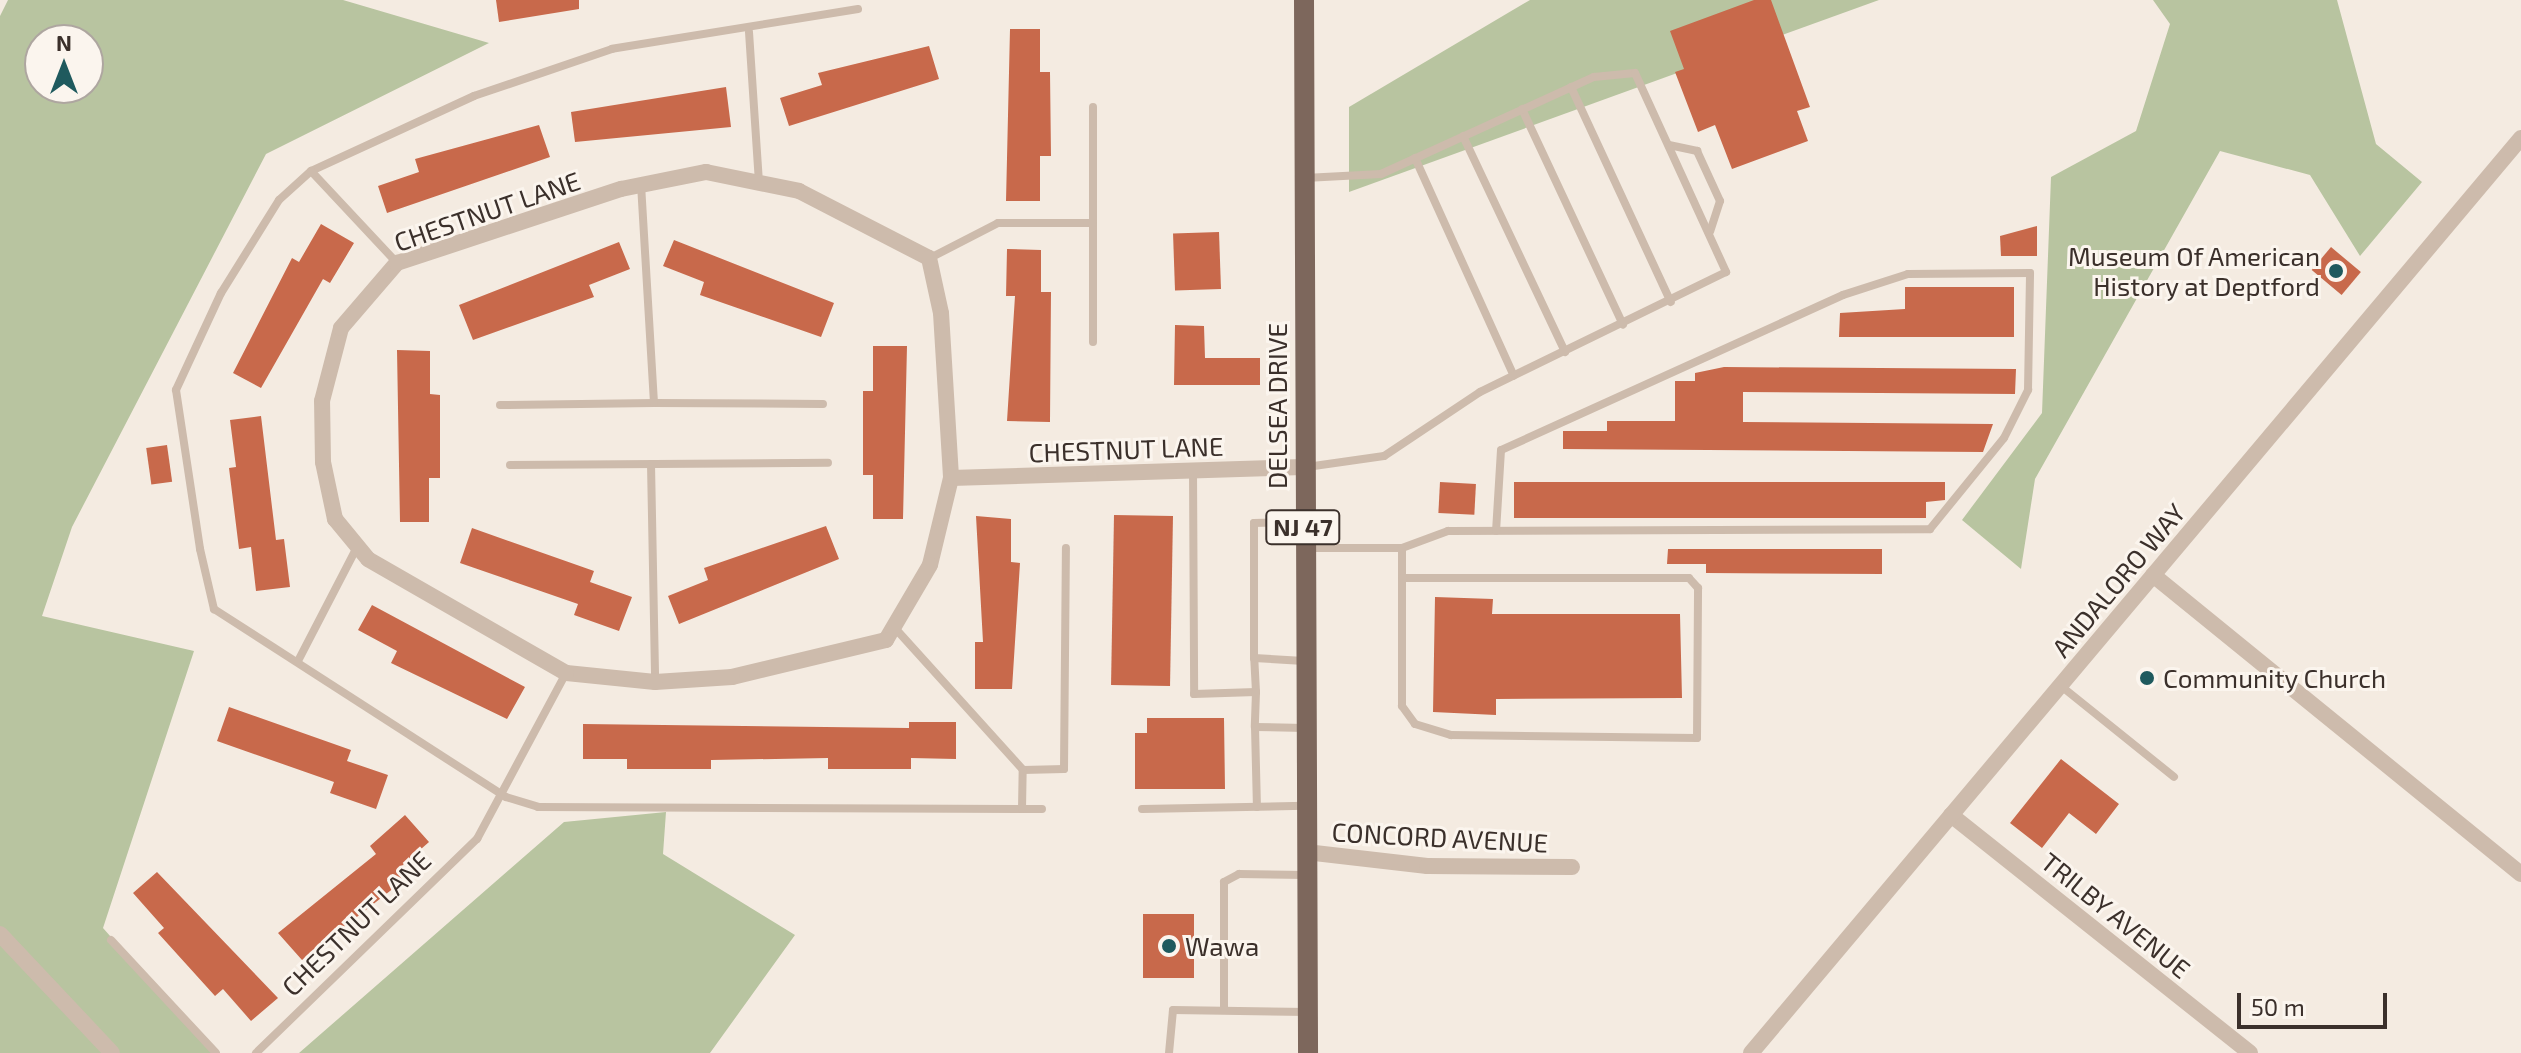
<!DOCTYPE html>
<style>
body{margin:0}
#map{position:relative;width:2521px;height:1053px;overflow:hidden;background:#f4ebe1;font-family:"Exo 2",sans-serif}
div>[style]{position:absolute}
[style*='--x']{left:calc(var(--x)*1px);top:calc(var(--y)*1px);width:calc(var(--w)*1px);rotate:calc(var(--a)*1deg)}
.green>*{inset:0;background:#b8c4a0}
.building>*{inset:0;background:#c8694b;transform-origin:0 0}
.service>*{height:8px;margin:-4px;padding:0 4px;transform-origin:4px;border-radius:4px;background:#cdbbac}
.minor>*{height:16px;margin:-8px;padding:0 8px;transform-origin:8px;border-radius:8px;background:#cdbbac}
.primary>*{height:20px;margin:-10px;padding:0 10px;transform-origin:10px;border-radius:10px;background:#7d675c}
.dots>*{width:22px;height:22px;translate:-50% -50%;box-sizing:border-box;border:4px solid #fbf5ee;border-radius:50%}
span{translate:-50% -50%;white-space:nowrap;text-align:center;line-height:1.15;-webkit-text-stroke:6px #fbf5ee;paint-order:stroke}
.shield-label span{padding:2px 6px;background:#fbf5ee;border:2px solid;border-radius:6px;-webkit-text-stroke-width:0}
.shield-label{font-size:24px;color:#3b302b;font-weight:700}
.street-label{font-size:26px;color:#3b302b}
.poi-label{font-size:26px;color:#3b302b}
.right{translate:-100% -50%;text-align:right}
.left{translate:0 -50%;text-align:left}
.north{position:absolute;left:24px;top:24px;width:80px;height:80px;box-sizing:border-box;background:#fbf5ee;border:2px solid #aea6a0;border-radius:50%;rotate:0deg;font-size:22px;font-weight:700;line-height:32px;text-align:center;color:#3b302b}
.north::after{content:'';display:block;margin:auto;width:28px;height:36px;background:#1f5a5e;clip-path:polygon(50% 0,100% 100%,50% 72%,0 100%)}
.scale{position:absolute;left:2237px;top:993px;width:150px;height:36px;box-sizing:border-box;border:4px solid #3b302b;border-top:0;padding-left:10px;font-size:24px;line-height:28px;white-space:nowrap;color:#3b302b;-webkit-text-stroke:6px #fbf5ee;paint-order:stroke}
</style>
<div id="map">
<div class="green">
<i style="clip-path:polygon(evenodd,8px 0,343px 0,489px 43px,266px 154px,72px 527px,42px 616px,194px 651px,103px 928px,214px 1053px,0 1053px,0 16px,8px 0,40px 40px,88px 40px,88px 88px,40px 88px,40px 40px)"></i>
<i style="clip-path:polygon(1530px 0,1879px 0,1349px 192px,1349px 107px)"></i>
<i style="clip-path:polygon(2153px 0,2337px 0,2376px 144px,2422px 182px,2360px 256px,2310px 175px,2220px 151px,2035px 479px,2021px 569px,1962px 520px,2042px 413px,2051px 177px,2136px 131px,2170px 24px)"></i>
<i style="clip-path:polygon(666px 812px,663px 854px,795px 935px,710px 1053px,299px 1053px,564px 822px)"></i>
</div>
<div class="building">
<i style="clip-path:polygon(496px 0,579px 0,579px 9px,499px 22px)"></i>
<i style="clip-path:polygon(1754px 0,1771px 0,1810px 107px,1797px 111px,1808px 141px,1732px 169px,1715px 125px,1698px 132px,1675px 72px,1684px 69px,1670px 31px)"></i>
<i style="clip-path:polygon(1010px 29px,1040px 29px,1040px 72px,1050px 72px,1051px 156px,1040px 156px,1040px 201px,1006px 201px)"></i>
<i style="clip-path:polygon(929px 46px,939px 79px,789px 126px,780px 98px,822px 85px,818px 73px)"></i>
<i style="clip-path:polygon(726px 87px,731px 127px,575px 142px,571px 112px)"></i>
<i style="clip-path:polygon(539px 125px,550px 157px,387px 213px,378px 186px,419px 172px,415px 159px)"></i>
<i style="clip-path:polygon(321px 224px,354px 243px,330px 283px,323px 279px,261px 388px,233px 373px,292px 258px,299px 262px)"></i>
<i style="clip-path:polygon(2037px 226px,2037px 256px,2001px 256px,2000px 236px)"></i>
<i style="left:1219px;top:232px;width:57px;height:46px;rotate:88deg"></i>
<i style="clip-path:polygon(674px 240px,834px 303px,821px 337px,700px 295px,704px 282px,663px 266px)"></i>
<i style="clip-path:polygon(619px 242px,630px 269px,589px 285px,594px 297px,473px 340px,459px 305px)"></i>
<i style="left:2331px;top:247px;width:39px;height:30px;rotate:40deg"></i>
<i style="clip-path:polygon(1007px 249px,1041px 250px,1041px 292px,1051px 292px,1050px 422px,1007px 421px,1015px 296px,1006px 296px)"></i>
<i style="clip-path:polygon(1905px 287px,2014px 287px,2014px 337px,1839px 337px,1840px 313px,1905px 309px)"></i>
<i style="clip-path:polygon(1175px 325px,1204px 326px,1205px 358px,1260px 358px,1260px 385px,1174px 385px)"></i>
<i style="clip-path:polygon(873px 346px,907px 346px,903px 519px,873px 519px,873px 475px,863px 475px,863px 391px,873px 391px)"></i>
<i style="clip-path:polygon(397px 350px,430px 351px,430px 394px,440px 395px,440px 478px,429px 478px,429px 522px,400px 522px)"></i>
<i style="clip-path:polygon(1724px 367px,2016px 369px,2015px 394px,1743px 392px,1743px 422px,1993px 424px,1983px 452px,1563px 449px,1563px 431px,1607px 431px,1607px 421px,1675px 421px,1675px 381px,1695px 381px,1695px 373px)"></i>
<i style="clip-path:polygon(261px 416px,276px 540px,284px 539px,290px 587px,256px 591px,251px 547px,239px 549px,229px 468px,236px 467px,230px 420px)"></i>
<i style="left:167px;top:445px;width:37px;height:21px;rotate:82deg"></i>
<i style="left:1440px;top:482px;width:36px;height:31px;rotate:3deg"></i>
<i style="clip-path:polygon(1514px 482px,1945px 482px,1945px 500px,1926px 502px,1926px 518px,1514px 518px)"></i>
<i style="left:1114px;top:515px;width:59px;height:170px;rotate:1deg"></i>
<i style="clip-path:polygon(976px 516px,1011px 519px,1011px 562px,1020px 563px,1012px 689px,975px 689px,975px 642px,983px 642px)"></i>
<i style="clip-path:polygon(826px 526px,839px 559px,679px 624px,668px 596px,708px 580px,704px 568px)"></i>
<i style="clip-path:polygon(472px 528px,594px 571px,590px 582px,632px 597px,619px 631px,574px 615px,578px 604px,460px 563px)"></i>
<i style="clip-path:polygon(1668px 549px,1882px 549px,1882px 574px,1706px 573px,1706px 564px,1667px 564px)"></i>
<i style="clip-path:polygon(1435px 597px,1493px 599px,1492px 614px,1680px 614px,1682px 698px,1496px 699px,1496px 715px,1433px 712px)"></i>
<i style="clip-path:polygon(372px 605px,525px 687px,507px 719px,391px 663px,397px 651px,358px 630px)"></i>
<i style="clip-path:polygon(229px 707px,351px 750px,347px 761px,388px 775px,376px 809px,330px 793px,334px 782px,217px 741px)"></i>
<i style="clip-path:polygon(1147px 718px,1224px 718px,1225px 789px,1135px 789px,1135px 733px,1147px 733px)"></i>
<i style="clip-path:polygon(909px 722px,956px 722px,956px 759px,911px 758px,911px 769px,828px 769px,828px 758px,711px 760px,711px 769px,627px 769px,627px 759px,583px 759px,583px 724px,909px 728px)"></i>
<i style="clip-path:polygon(2061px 759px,2119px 804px,2096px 834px,2069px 813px,2042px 848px,2010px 823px)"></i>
<i style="clip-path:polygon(405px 815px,429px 842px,396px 871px,404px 880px,302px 960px,278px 933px,376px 854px,370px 846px)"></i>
<i style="clip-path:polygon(157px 872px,278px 998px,251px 1021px,223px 989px,215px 996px,158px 933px,164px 928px,133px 893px)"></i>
<i style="left:1143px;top:914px;width:51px;height:64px"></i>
</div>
<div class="service">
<i style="--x:858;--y:9;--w:249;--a:170.8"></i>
<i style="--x:612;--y:49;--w:146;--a:161.2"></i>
<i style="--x:474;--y:96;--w:179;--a:155.3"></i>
<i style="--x:311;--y:171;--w:43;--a:137.8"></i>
<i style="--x:279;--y:200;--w:110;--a:121.9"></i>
<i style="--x:221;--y:293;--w:107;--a:114.9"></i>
<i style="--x:176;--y:390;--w:161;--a:81.4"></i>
<i style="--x:200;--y:549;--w:62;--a:76.9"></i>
<i style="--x:214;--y:609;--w:347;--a:32.8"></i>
<i style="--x:506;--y:797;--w:34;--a:17"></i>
<i style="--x:538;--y:807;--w:504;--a:0.23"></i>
<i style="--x:749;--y:32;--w:150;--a:86.2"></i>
<i style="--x:1571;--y:87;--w:237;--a:65.1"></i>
<i style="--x:1093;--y:107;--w:235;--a:90"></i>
<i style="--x:1522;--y:109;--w:238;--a:64.9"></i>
<i style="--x:1463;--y:136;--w:239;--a:64.7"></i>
<i style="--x:1669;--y:145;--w:29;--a:12"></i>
<i style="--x:1697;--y:151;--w:55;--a:65.3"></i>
<i style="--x:1720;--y:201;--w:32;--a:108"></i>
<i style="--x:1415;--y:158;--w:239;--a:65.6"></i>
<i style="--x:311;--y:171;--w:126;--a:46.9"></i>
<i style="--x:1305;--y:178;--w:76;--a:-3"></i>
<i style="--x:1381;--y:174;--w:234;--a:-24.5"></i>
<i style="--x:1594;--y:77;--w:41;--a:-5.6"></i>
<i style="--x:1635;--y:73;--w:219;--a:65.4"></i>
<i style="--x:1726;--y:272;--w:274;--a:154"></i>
<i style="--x:1480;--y:392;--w:115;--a:146.3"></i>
<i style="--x:1384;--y:456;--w:78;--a:171.9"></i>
<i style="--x:930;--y:258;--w:76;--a:-27.2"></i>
<i style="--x:998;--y:223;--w:95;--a:0"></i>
<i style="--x:654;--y:403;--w:169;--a:0.3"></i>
<i style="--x:500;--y:405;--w:154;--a:-0.7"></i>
<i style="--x:654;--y:403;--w:217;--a:-93.4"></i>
<i style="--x:651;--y:464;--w:218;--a:88.9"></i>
<i style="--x:510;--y:465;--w:318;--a:-0.4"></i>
<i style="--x:1193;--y:471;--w:223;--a:89.7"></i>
<i style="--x:1194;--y:694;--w:62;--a:-1.8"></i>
<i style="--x:1256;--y:692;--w:34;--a:-93"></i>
<i style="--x:1254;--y:658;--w:50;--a:3.4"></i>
<i style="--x:1308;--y:548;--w:94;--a:0"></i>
<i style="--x:1402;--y:548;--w:49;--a:-20.3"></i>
<i style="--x:1448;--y:531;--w:482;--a:-0.2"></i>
<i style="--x:1930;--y:529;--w:117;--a:-50.9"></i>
<i style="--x:2004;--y:438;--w:54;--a:-63.4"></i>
<i style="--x:2028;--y:390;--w:117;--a:-89"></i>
<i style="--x:2030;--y:273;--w:122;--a:179.5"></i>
<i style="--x:1908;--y:274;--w:68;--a:162.1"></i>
<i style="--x:1843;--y:295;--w:375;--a:155.6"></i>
<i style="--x:1501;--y:450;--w:81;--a:93.5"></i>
<i style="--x:1402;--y:548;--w:158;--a:90"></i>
<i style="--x:1402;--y:706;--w:22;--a:54"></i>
<i style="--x:1415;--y:724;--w:38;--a:17"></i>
<i style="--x:1451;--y:735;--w:246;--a:0.7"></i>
<i style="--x:1697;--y:738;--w:150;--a:-89.6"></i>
<i style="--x:1698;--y:588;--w:13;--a:-132"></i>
<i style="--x:1689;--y:578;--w:287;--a:180"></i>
<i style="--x:894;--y:627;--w:193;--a:47.9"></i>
<i style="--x:1023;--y:770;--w:41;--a:-1.4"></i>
<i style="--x:1064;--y:769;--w:221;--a:-89.5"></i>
<i style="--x:1254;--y:658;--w:135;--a:-90"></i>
<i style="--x:1254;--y:523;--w:49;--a:-1.2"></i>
<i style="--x:298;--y:661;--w:126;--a:-62.6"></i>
<i style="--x:2061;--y:686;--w:145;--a:38.8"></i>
<i style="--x:1256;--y:692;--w:35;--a:92"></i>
<i style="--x:1255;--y:727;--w:50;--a:1.1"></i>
<i style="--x:1255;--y:727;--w:80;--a:88.6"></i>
<i style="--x:1022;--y:809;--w:39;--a:-89"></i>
<i style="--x:1142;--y:809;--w:163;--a:-1.1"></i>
<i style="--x:111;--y:940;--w:154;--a:47.1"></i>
<i style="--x:1224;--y:1010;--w:128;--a:-90"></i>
<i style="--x:1224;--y:882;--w:17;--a:-28"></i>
<i style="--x:1239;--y:874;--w:66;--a:0.9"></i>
<i style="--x:256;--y:1053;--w:308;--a:-44.1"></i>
<i style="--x:477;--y:839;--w:188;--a:-61.8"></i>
<i style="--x:1169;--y:1053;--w:43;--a:-84.7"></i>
<i style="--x:1173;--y:1010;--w:134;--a:0.9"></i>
</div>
<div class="minor">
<i style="--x:706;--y:172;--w:95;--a:11.5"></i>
<i style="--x:799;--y:191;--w:146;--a:27.3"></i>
<i style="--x:929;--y:258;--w:56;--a:77.7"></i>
<i style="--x:941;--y:313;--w:165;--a:86.5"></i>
<i style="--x:951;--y:478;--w:89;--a:103.6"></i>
<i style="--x:930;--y:565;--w:87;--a:120.4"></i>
<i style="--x:886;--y:640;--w:158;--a:166.5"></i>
<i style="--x:732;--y:677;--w:77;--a:176.3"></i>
<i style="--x:655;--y:682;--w:89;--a:-174.2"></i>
<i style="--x:566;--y:673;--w:228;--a:-150.1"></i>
<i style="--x:368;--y:559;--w:52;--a:-129.5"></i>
<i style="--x:335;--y:519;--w:58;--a:-101.9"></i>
<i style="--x:323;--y:462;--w:61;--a:-90.9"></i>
<i style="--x:322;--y:401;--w:75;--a:-75.4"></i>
<i style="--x:341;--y:328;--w:86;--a:-49.3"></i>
<i style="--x:397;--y:263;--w:236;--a:-18.3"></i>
<i style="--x:621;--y:189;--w:87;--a:-11.3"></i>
<i style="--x:951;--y:478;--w:352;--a:-1.8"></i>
<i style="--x:2153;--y:575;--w:474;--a:39.1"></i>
<i style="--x:1951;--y:815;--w:382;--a:38.5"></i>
<i style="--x:1306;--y:852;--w:122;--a:6.6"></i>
<i style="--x:1427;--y:866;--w:145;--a:0.4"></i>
<i style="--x:0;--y:934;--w:163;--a:46.7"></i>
<i style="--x:1751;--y:1053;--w:1196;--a:-49.92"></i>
</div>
<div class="primary">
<i style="--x:1304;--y:0;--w:1053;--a:89.78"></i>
</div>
<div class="dots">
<i style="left:2336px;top:271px;background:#1f5a5e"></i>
<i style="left:2147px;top:678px;background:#1f5a5e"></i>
<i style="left:1169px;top:946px;background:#1f5a5e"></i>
</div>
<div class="shield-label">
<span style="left:1303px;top:527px">NJ 47</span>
</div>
<div class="street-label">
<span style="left:487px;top:211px;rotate:-19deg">CHESTNUT LANE</span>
<span style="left:1277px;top:406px;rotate:-90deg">DELSEA DRIVE</span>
<span style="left:1126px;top:449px;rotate:-2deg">CHESTNUT LANE</span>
<span style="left:2118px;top:580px;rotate:-50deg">ANDALORO WAY</span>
<span style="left:1440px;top:837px;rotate:3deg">CONCORD AVENUE</span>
<span style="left:2116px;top:915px;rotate:39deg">TRILBY AVENUE</span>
<span style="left:356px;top:923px;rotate:-44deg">CHESTNUT LANE</span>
</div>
<div class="poi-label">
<span class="right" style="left:2320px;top:271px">Museum Of American<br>History at Deptford</span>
<span class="left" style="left:2163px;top:678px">Community Church</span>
<span class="left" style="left:1185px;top:946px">Wawa</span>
</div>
<div class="north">N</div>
<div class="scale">50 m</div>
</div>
